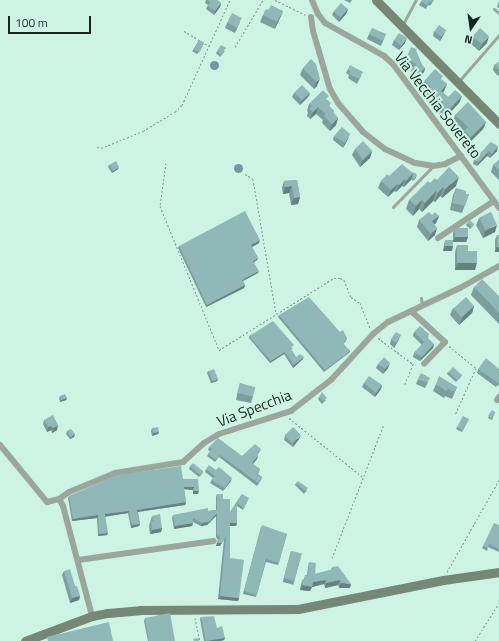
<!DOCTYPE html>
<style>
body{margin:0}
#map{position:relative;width:499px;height:641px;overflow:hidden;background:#cdf3e5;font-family:"Titillium Web",sans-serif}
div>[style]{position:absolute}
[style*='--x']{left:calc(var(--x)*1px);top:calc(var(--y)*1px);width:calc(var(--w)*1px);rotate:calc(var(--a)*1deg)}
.water>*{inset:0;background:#7496a2}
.round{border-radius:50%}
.path>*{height:1px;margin-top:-0.5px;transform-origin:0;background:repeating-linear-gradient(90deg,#819d93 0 2px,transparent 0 4px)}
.lane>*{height:3px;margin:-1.5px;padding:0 1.5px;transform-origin:1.5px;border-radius:1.5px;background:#9ba69c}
.street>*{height:6px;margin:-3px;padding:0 3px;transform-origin:3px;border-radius:3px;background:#9ba69c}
.secondary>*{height:9px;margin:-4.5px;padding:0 4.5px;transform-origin:4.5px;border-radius:4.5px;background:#768677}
.wall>*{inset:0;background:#7c9e9d;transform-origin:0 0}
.shaded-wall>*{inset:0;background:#658180;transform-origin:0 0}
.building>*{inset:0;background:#90b8b7;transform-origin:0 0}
span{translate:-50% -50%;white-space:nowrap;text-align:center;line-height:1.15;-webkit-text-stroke:4px #cdf3e5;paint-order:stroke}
.street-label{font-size:15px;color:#182621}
.north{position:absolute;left:451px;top:8px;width:40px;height:40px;-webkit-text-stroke:3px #cdf3e5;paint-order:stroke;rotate:193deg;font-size:11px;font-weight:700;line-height:16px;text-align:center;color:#182621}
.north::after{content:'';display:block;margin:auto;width:14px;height:18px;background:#182621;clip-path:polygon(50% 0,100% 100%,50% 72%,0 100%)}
.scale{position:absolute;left:8px;top:16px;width:83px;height:18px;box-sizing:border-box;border:2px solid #182621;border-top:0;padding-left:5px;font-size:12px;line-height:14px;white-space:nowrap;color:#182621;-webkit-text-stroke:3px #cdf3e5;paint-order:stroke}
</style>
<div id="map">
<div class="water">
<i class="round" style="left:209.5px;top:60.5px;width:9px;height:9px"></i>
<i class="round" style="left:233.5px;top:163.5px;width:9px;height:9px"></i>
</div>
<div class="path">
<i style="--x:275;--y:0;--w:34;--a:26"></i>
<i style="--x:184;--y:31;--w:29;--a:31"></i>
<i style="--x:209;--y:46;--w:51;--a:-65.5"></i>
<i style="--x:235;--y:47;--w:55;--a:-59.2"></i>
<i style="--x:97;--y:147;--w:4;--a:14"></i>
<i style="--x:101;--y:148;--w:45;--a:-22"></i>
<i style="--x:143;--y:131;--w:37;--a:-31"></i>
<i style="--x:175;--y:112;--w:10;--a:-45"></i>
<i style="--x:182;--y:105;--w:65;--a:-65.4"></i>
<i style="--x:166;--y:163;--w:43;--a:97.9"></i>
<i style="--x:160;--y:206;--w:156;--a:67.7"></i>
<i style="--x:219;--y:350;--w:136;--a:-32.1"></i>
<i style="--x:334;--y:278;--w:6;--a:0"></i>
<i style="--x:340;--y:278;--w:4;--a:27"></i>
<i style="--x:344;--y:280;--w:18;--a:68"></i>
<i style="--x:351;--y:297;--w:11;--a:34"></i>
<i style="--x:360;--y:303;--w:27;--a:68"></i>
<i style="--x:245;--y:174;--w:9;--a:32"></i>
<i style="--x:253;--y:179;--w:137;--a:80.3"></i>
<i style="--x:378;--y:338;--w:44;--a:36.6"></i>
<i style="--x:413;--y:364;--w:22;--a:112"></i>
<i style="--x:449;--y:346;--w:35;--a:39"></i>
<i style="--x:476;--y:368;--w:51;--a:114.1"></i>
<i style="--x:289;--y:418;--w:95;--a:38.6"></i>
<i style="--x:332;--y:558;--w:144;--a:-68.8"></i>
<i style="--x:447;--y:572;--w:106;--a:-60.5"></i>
<i style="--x:195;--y:618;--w:24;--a:78"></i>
<i style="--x:475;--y:641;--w:45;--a:-57.7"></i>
</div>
<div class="lane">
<i style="--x:494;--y:9;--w:6;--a:39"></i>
<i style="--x:403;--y:24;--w:27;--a:-62"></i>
<i style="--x:459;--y:81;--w:61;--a:-49"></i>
<i style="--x:393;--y:207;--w:56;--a:-45.7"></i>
<i style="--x:421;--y:298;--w:7;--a:82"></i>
</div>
<div class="street">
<i style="--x:312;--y:0;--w:15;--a:67"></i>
<i style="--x:318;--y:14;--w:11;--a:52"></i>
<i style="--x:325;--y:23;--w:68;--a:29.2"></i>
<i style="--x:384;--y:56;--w:12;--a:42"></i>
<i style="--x:393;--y:64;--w:179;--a:53.6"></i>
<i style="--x:311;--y:17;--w:14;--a:82"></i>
<i style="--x:313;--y:31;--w:60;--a:73.7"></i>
<i style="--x:330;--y:89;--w:16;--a:60"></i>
<i style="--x:338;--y:103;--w:38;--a:49"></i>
<i style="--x:363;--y:132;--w:28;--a:38"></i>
<i style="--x:385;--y:149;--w:33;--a:25"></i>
<i style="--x:415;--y:163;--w:18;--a:9"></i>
<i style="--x:433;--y:166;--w:12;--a:-9"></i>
<i style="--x:445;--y:164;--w:18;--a:-27"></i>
<i style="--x:438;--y:238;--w:67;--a:-33.5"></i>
<i style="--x:411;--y:311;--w:46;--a:42.4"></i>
<i style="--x:445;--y:342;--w:30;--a:134"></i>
<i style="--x:497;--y:400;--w:4;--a:-56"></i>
<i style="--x:0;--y:445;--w:74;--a:50.5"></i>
<i style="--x:47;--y:502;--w:12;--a:-14"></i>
<i style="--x:59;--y:499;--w:8;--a:60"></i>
<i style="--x:63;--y:506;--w:114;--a:75.2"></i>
<i style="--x:59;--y:499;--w:12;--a:-35"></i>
<i style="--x:69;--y:492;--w:50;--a:-22.4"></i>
<i style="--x:115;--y:473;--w:69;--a:-9.2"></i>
<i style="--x:183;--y:462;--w:28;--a:-42"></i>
<i style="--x:204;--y:443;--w:17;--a:-31"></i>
<i style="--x:219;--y:434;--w:76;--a:-17.7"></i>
<i style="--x:291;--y:411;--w:51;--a:-37.8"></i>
<i style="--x:331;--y:380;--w:62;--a:-47.6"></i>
<i style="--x:373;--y:334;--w:19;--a:-39"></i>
<i style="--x:388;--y:322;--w:80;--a:-25.3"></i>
<i style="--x:460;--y:288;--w:45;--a:-29.4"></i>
<i style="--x:78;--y:560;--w:137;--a:-8"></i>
</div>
<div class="secondary">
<i style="--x:376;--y:0;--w:175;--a:45.2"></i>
<i style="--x:25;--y:641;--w:72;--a:-20.5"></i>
<i style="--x:92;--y:616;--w:16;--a:-11"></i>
<i style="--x:108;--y:613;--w:32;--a:-5"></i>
<i style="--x:140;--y:610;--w:158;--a:-0.4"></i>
<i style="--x:298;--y:609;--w:148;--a:-11.3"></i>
<i style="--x:443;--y:580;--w:57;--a:-8.1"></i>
</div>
<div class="wall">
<i style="clip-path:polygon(206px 0,217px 0,221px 3px,220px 7px,214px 15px,206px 9px,208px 5px,205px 3px)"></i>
<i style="clip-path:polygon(344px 0,352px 0,350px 3px)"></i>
<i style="clip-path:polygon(422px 0,434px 0,430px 6px,428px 5px,426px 9px,419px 5px)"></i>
<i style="clip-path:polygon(499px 1px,499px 8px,497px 7px)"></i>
<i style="clip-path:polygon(348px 9px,346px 14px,339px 22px,332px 15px,334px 11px)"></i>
<i style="clip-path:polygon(283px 11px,275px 29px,260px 22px,263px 15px)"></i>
<i style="clip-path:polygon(240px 22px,235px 33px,225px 28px,227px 23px)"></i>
<i style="clip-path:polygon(434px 31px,444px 34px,440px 41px,433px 36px)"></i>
<i style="clip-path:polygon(369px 34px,386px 34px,381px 46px,367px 39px)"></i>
<i style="clip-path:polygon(472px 36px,487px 43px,479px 51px,470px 43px)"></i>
<i style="left:199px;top:40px;width:6px;height:13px;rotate:31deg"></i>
<i style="clip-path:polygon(394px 40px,405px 43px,399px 50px,392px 45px)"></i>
<i style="clip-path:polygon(217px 51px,225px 51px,220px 57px,216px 53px)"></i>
<i style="clip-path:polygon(416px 51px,422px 65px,425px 68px,424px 72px,418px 78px,411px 71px,413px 67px,404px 63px,406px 59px)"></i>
<i style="clip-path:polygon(499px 62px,499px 75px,498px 76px,493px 70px,494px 65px)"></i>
<i style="clip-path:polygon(316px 64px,317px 86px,314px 89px,300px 75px,303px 68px)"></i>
<i style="clip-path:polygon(348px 69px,361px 76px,357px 84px,348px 78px,349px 75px,346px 73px)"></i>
<i style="clip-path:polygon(425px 80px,442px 80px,447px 84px,444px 91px,443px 93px,448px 97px,462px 96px,459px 103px,444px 119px,438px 113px,439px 108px,426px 96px,427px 93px,422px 87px)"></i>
<i style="clip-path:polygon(294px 93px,310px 93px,308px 97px,300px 105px,292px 97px)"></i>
<i style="clip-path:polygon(328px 100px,330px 107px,334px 111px,333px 113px,338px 118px,336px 125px,330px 131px,322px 123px,323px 120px,316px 114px,310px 119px,307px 116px,308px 112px,307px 111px,309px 104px)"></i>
<i style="clip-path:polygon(455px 115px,486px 122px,483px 129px,468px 144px,462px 138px,464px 133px,453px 122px)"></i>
<i style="clip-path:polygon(334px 136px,348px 139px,343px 148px,333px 140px)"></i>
<i style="clip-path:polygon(491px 142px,497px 151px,490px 158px,487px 156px,477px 166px,473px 164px,474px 160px)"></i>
<i style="clip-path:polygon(355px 149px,372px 151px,370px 158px,360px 167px,352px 155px)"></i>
<i style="clip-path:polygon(499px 160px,499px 180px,491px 172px,493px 165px)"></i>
<i style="clip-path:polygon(109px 165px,118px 169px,112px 173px,108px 167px)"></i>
<i style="clip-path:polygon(413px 173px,417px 175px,416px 178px,413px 181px,411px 179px,404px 187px,402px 186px,396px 192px,394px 191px,388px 197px,378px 188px,381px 181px,389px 176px)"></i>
<i style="clip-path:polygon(297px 180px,300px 197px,298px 204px,291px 205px,289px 193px,283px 194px,282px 188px,284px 181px)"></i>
<i style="clip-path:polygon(437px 180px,456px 186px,442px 198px,440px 196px,435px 202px,433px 201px,422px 212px,419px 209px,413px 216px,406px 209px,409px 200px,430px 183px)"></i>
<i style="clip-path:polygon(456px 188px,466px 194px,469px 194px,462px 213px,450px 210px,453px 195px)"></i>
<i style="clip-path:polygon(432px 215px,439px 216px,436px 223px,434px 224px,435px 235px,428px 241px,417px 227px,419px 220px)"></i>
<i style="clip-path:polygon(479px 218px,495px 232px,483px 238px,476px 225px)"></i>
<i style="clip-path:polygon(467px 223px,474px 224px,473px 226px,470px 229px,466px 225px)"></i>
<i style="clip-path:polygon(455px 229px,468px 237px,466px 242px,453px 242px,452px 251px,443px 251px,444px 245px,445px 240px,453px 240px,453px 233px)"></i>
<i style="clip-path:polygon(497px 235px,499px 252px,495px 252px,495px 240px)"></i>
<i style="clip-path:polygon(259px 243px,252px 247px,258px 258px,257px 260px,254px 262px,258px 273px,243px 281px,245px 285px,244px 288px,206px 307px,178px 248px,179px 246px)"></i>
<i style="clip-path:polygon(457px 245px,468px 251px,475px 270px,455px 270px,455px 252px)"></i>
<i style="clip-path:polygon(474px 287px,499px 296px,499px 324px,471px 295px)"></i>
<i style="clip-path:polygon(474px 306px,472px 313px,459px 325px,450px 315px,453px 308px)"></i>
<i style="clip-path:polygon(279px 315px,340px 332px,347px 338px,346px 341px,343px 344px,350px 351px,349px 353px,324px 372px,278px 317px)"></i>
<i style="clip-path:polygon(414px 332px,434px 344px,433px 348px,420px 361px,413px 357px,414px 353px,422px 345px,413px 336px)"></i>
<i style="clip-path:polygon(249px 336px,293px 348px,291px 349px,296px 357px,303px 359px,293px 368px,284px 354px,270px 363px,249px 338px)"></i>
<i style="clip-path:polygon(391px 339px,399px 339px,394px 348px,390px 344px)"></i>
<i style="clip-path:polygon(378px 364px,388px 368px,383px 374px,376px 368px)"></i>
<i style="clip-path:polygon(478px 369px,499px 369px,499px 386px,498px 385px,496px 387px,477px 373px)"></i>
<i style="clip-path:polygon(208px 371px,218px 379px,217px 381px,211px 383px,207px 373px)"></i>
<i style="clip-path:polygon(448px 372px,462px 375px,461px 377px,456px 382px,447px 374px)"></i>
<i style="clip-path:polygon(418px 379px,428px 382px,425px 388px,416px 384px)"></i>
<i style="clip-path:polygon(240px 383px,253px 396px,251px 403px,236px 400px,238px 390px)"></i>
<i style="clip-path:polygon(364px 383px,382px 385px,381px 389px,375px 397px,362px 387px)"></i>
<i style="clip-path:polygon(436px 384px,457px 387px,452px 399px,445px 396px,444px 398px,433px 391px)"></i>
<i style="clip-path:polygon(60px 396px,67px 398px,66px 400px,60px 402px,59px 398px)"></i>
<i style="clip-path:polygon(319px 397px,326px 400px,322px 404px,318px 399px)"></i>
<i style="clip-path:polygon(495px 412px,492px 420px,488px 418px,489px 416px)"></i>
<i style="clip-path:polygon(469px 419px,462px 432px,456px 429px,457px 427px)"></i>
<i style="clip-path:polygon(44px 420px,57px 430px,52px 433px,51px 430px,47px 432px,43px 424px)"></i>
<i style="clip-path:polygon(152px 428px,159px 432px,158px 434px,152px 436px,151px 431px)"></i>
<i style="clip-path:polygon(67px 431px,75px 434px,74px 437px,70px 439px,66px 434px)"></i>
<i style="clip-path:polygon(285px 436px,299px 439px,293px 447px,284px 440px)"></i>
<i style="clip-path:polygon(209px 447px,242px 456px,261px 449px,260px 451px,258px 454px,258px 456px,257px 459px,253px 464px,260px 469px,258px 474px,262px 477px,261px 480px,257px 486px,219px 457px,215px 462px,207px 456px,210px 451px,208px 450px)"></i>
<i style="clip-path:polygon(190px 466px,203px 471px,202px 474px,199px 477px,189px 469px)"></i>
<i style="clip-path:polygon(206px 469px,231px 481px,223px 491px,210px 483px,213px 478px,205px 472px)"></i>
<i style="clip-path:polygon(183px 479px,198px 479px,198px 494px,193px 494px,193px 490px,184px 489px,186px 502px,185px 505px,138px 512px,140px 524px,139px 526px,131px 528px,128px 513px,105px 516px,107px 535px,98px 536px,97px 518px,72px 521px,68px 498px,69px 496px)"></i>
<i style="clip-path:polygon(296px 483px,307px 490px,304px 494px,295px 485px)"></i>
<i style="clip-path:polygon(217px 494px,223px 499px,230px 512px,242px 494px,248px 500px,243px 510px,237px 506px,237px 523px,236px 526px,230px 526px,230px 558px,239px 598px,238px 601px,218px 599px,224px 539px,220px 546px,216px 546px,218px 540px,216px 537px,216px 516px,207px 525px,201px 526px,193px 522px,192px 526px,174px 529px,172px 518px,173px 515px,216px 510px,216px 497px)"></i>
<i style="clip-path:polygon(152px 516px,162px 528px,161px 532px,150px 534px,149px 526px)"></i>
<i style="clip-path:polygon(499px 525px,499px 552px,488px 547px,487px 551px,482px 548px,483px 546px)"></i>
<i style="clip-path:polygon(261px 527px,287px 534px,278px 565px,266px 562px,256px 597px,243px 594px)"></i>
<i style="left:291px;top:551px;width:11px;height:32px;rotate:15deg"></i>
<i style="clip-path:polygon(309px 562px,315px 574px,331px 570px,332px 567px,350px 588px,339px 588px,338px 585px,325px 588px,324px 584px,312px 587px,310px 591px,300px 590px,301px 584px,303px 579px,304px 579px,305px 575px,307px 575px,308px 567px)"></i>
<i style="clip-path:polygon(64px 571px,75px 586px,80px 596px,79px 600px,70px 603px,62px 575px)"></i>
<i style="clip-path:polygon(201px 617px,225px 638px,224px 640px,220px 641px,204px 641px,200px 619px)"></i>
<i style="clip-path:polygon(145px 618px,175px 641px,148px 641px,144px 621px)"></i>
</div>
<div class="shaded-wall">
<i style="clip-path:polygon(221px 3px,220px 7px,214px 15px,215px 11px)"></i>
<i style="clip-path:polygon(348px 9px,346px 14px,339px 22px,341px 17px)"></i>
<i style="clip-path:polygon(283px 11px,280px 18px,275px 29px,277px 22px)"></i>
<i style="clip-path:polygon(446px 30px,444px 34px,440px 41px,441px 36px)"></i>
<i style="clip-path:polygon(489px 36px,487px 43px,479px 51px,482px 44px)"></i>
<i style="clip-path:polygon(407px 38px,405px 43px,399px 50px,401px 46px)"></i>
<i style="clip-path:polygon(425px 68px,424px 72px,418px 78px,419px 74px)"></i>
<i style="clip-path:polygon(320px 79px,317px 86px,314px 89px,316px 82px)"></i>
<i style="clip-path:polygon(447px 84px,444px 91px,438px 98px,441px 91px)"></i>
<i style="clip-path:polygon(310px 93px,308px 97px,300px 105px,302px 101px)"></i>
<i style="clip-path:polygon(462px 96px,459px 103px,444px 119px,447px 112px)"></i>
<i style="clip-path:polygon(318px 107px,316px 114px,310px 119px,313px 112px)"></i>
<i style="clip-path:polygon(338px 118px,336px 125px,330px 131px,332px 124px)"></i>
<i style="clip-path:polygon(486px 122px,483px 129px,468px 144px,471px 137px)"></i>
<i style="clip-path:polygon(350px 134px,348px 139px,343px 148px,345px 143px)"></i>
<i style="clip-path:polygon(498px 146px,497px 151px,490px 158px,492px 154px)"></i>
<i style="clip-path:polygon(372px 151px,370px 158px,360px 167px,363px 160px)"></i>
<i style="clip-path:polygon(489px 151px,487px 156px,477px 166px,479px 162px)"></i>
<i style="clip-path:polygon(119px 167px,118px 169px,112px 173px,113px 171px)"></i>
<i style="clip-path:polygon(413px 173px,411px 180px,404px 187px,406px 181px)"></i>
<i style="clip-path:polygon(459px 177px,456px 186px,442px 198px,445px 189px)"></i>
<i style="clip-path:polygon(405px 179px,402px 186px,396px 192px,399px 185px)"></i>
<i style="clip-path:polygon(397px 184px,394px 191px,388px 197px,391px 190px)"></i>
<i style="clip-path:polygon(292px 186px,289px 193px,283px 194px,285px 187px)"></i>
<i style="clip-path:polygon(443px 187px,440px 196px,435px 202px,438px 193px)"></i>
<i style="clip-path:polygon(436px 191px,433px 201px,422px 212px,425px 203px)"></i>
<i style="clip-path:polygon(300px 197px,298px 204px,291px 205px,294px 198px)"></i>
<i style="clip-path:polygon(422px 200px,419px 209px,413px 216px,416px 206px)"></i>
<i style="clip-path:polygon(439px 216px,436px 223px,429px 228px,432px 221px)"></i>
<i style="clip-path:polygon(497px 225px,495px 232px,483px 238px,485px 231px)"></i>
<i style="clip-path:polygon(437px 228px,435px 235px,428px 241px,431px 234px)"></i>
<i style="clip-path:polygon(455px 237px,468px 237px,466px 242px,453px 242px)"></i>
<i style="clip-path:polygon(260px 240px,259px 243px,250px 248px,251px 245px)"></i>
<i style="clip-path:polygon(445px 246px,453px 246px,452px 251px,443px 251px)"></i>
<i style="clip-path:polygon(497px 247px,499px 247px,499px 252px,495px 252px)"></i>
<i style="clip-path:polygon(258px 258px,257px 260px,252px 263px,253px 261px)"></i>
<i style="clip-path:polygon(457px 263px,477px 263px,475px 270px,455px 270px)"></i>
<i style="clip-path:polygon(259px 271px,258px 273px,241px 282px,242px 280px)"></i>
<i style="clip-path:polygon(245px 285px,244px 288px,206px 307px,207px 305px)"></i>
<i style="clip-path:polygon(474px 306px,472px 313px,459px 325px,462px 318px)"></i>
<i style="clip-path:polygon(401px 335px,399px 339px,394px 348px,396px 343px)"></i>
<i style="clip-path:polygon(434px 344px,433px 348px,420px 361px,422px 357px)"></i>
<i style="left:350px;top:351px;width:2px;height:31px;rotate:117deg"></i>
<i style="clip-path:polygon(285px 352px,284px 354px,270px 363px,271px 361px)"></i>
<i style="clip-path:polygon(304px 357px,303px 359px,293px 368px,294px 365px)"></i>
<i style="clip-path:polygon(390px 363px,388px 368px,383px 374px,385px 369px)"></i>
<i style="clip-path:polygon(218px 379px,217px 381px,211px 383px,212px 381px)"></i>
<i style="clip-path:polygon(382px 385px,381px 389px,375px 397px,376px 393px)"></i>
<i style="clip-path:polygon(67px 398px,66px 400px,60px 402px,61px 400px)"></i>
<i style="clip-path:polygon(58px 425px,57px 430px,52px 433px,53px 428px)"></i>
<i style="clip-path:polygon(52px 426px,51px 430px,47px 432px,48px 427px)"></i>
<i style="clip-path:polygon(159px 432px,158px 434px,152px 436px,153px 433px)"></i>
<i style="clip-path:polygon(75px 434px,74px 437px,70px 439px,71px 437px)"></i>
<i style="clip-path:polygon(301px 435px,299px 439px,293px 447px,294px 443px)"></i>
<i style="clip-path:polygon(258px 456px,257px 459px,251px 466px,252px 463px)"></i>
<i style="clip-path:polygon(232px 478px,231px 481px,223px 491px,225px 488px)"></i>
<i style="clip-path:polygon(184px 487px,194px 487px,193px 490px,183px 489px)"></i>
<i style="clip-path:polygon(193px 491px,199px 491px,198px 494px,193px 494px)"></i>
<i style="clip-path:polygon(186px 502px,185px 505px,136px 512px,137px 510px)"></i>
<i style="clip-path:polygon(129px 511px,128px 513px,104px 517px,105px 514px)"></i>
<i style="clip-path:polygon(217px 513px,216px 516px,207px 525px,201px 526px,202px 523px)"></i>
<i style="clip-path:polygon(98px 515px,97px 518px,72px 521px,73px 519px)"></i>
<i style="clip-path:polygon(193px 523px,192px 526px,174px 529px,175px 526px)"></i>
<i style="clip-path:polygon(230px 523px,237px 523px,236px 526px,229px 526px)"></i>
<i style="clip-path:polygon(140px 524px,139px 526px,131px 528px,132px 525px)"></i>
<i style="clip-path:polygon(162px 528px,161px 532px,150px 534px,152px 530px)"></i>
<i style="clip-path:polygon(108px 533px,107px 535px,98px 536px,99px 534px)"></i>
<i style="clip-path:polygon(226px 536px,220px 546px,216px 546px,217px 543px)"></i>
<i style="clip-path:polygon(326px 580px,324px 584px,312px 587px,310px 591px,300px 590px,302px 585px,313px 582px)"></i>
<i style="clip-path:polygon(340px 580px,338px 585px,325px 588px,326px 583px)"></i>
<i style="clip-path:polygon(341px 583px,351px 584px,350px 588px,339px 588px)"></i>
<i style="clip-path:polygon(80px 596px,79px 600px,70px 603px,72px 598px)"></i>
<i style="clip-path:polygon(220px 596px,239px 598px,238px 601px,218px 599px)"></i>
<i style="clip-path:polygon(225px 638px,224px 640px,220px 641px,206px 641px)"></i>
</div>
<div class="building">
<i style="clip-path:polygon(207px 0,217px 0,221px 3px,215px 11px,208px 6px,210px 2px)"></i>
<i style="clip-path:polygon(422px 0,433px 0,432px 2px,429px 1px,427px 5px,421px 2px)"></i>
<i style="left:341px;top:3px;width:9px;height:11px;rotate:41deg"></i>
<i style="clip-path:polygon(271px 5px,283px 11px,277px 22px,263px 15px,265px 10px,269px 9px)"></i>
<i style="left:232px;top:13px;width:11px;height:11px;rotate:27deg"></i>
<i style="left:439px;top:25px;width:9px;height:8px;rotate:36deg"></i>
<i style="clip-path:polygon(372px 28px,386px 34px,383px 41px,369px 34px)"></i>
<i style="left:480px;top:28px;width:12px;height:11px;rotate:42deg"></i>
<i style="clip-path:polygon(399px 33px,407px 38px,401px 46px,394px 40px)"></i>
<i style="clip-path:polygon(199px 40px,204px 43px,200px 52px,194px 50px)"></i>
<i style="clip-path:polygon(221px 45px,226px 48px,221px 55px,217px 51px)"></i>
<i style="clip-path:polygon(411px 47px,417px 49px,416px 51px,422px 65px,425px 68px,419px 74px,413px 67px,416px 64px,406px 59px)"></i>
<i style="clip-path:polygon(311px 59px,316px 64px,320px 79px,316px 82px,303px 68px)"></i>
<i style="clip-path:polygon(499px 62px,499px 70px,494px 65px)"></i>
<i style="clip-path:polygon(350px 65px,363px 72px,359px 79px,349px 74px,351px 70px,348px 69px)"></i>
<i style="clip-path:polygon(435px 69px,443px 76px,441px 79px,447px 84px,441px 91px,448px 97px,455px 90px,462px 96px,447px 112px,440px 106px,443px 102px,429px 89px,431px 87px,425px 80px)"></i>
<i style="left:302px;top:85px;width:11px;height:11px;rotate:45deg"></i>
<i style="clip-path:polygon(323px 90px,329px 96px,326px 99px,331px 103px,329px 106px,334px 111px,333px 112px,338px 118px,332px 124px,324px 116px,326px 114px,318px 107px,313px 112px,309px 109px,312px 106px,309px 104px)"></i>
<i style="clip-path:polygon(468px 102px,486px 122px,471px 137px,464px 131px,468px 127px,455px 115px)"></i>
<i style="clip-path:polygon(342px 127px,350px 134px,345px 143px,334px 136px)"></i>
<i style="clip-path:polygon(363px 141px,372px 151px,363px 160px,355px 149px)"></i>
<i style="clip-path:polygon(491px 142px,498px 146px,492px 154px,489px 151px,479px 162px,474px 160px)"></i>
<i style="clip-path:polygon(499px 160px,499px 170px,493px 165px)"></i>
<i style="clip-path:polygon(116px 161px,119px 167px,113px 171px,109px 165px)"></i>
<i style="clip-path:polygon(402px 164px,413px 173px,406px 181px,405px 179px,399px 185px,397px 184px,391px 190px,381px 181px,387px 174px,389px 176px)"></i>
<i style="clip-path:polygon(449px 167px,459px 177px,445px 189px,443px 187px,438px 193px,436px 191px,425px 203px,422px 200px,416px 206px,409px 200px,428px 181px,430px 183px,435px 178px,437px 180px)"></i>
<i style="clip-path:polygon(414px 172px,417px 175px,414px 179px,412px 177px)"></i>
<i style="clip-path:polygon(297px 180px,300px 197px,294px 198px,292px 186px,285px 187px,284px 181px)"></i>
<i style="clip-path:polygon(456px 188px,466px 191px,466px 194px,469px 194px,465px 206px,452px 203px)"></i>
<i style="clip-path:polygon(245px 211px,260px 240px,251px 245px,258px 258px,253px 261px,259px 271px,242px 280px,245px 285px,207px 305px,179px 246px)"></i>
<i style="clip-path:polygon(429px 212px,432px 215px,435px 212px,439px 216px,432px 221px,437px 228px,431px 234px,419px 220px)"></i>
<i style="left:491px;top:212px;width:14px;height:13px;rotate:65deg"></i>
<i style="left:470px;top:220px;width:6px;height:4px;rotate:45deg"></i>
<i style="left:468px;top:228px;width:9px;height:13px;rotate:90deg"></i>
<i style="left:497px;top:235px;width:2px;height:12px"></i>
<i style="left:445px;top:240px;width:8px;height:6px"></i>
<i style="clip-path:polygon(457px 245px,468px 245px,468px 251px,477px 251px,477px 263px,457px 263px)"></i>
<i style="clip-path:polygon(482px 279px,499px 296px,499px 313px,474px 287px)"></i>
<i style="clip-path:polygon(309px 297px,340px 332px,343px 330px,347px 338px,343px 343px,350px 351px,325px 370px,279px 315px)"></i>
<i style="left:466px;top:297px;width:12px;height:17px;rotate:48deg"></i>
<i style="clip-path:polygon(273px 321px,294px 345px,290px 348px,296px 357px,300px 354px,304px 357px,294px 365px,285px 352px,271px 361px,249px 336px)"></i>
<i style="clip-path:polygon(420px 326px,429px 334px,428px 338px,434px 344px,422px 357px,414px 353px,424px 342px,414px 332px)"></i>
<i style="clip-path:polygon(396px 332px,401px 335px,396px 343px,391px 339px)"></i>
<i style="clip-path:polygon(384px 357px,390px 363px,385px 369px,378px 364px)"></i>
<i style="clip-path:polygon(486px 358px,499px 369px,499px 382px,498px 383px,478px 369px)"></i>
<i style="left:453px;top:367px;width:12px;height:7px;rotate:42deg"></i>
<i style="left:214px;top:369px;width:11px;height:6px;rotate:68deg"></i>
<i style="clip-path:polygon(421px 373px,430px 378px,427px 383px,418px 379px)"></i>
<i style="clip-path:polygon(369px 376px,382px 385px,376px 393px,364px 383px)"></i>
<i style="clip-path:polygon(439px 376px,457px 387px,455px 392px,448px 389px,446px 391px,436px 384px)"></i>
<i style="left:240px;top:383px;width:16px;height:10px;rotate:15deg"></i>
<i style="clip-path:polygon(322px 392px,327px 398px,323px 401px,319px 397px)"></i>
<i style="clip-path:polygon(65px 394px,67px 398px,61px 400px,60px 396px)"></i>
<i style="left:492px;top:410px;width:4px;height:7px;rotate:34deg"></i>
<i style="clip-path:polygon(53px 415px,58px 425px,53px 428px,52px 426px,48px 427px,44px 420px)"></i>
<i style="clip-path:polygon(463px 416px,469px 419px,462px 430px,457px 427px)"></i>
<i style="left:158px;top:427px;width:5px;height:6px;rotate:79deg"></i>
<i style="left:293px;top:427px;width:11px;height:12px;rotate:45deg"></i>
<i style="clip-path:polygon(71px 429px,75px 434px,71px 437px,67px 431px)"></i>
<i style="clip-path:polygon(218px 438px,242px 456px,255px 444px,261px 449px,258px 452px,258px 456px,252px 463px,260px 469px,257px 474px,262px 477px,258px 483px,220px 455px,216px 460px,208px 454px,212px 449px,209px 447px)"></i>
<i style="clip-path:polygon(193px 463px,203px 471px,200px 475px,190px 466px)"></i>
<i style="clip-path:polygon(209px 465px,216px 470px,219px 467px,232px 478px,225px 488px,211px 480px,215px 476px,206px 469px)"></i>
<i style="clip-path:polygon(181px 466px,183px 479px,198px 479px,199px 491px,193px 491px,194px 487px,184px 487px,186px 502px,137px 510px,140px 524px,132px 525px,129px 511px,105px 514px,108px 533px,99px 534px,98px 515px,73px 519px,69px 496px,117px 475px)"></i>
<i style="clip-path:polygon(298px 481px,308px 488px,305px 491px,296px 483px)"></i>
<i style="clip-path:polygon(217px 494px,223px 494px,223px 499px,230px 499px,230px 512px,237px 503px,237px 523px,230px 523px,230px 558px,244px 560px,239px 598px,220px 596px,226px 536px,222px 543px,217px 543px,220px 538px,217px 534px,217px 513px,209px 522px,202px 523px,193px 518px,193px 523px,175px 526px,173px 515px,208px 508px,208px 511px,217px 510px)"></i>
<i style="clip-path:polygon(242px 494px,249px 498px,244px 508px,237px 503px)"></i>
<i style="clip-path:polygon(160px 514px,162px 528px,152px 530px,151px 521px,153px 521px,152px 516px)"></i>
<i style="clip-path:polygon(494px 523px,499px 525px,499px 549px,489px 544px,488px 548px,483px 546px)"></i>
<i style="clip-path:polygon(262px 525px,287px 534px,279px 563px,266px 559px,257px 595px,244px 591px)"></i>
<i style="left:291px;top:551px;width:11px;height:28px;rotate:15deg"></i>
<i style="clip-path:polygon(309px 562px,316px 563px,315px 574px,333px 569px,332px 567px,338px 566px,351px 584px,341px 583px,340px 580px,326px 583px,326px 580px,313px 582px,312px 587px,302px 585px,303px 579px,305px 579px,305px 575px,308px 575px)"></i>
<i style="clip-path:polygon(70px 569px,75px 586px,77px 586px,80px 596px,72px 598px,64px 571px)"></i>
<i style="clip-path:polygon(170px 613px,175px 641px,149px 641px,145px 618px)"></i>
<i style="clip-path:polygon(214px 616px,217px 628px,222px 626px,225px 638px,206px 641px,201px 617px)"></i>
<i style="clip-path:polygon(109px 622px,113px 641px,48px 641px,47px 637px)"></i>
<i style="clip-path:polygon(199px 638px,199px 641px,194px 641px,193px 639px)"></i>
</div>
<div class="street-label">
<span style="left:438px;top:105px;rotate:52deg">Via Vecchia Sovereto</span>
<span style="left:254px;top:408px;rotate:-21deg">Via Specchia</span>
</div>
<div class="north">N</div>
<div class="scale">100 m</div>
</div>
